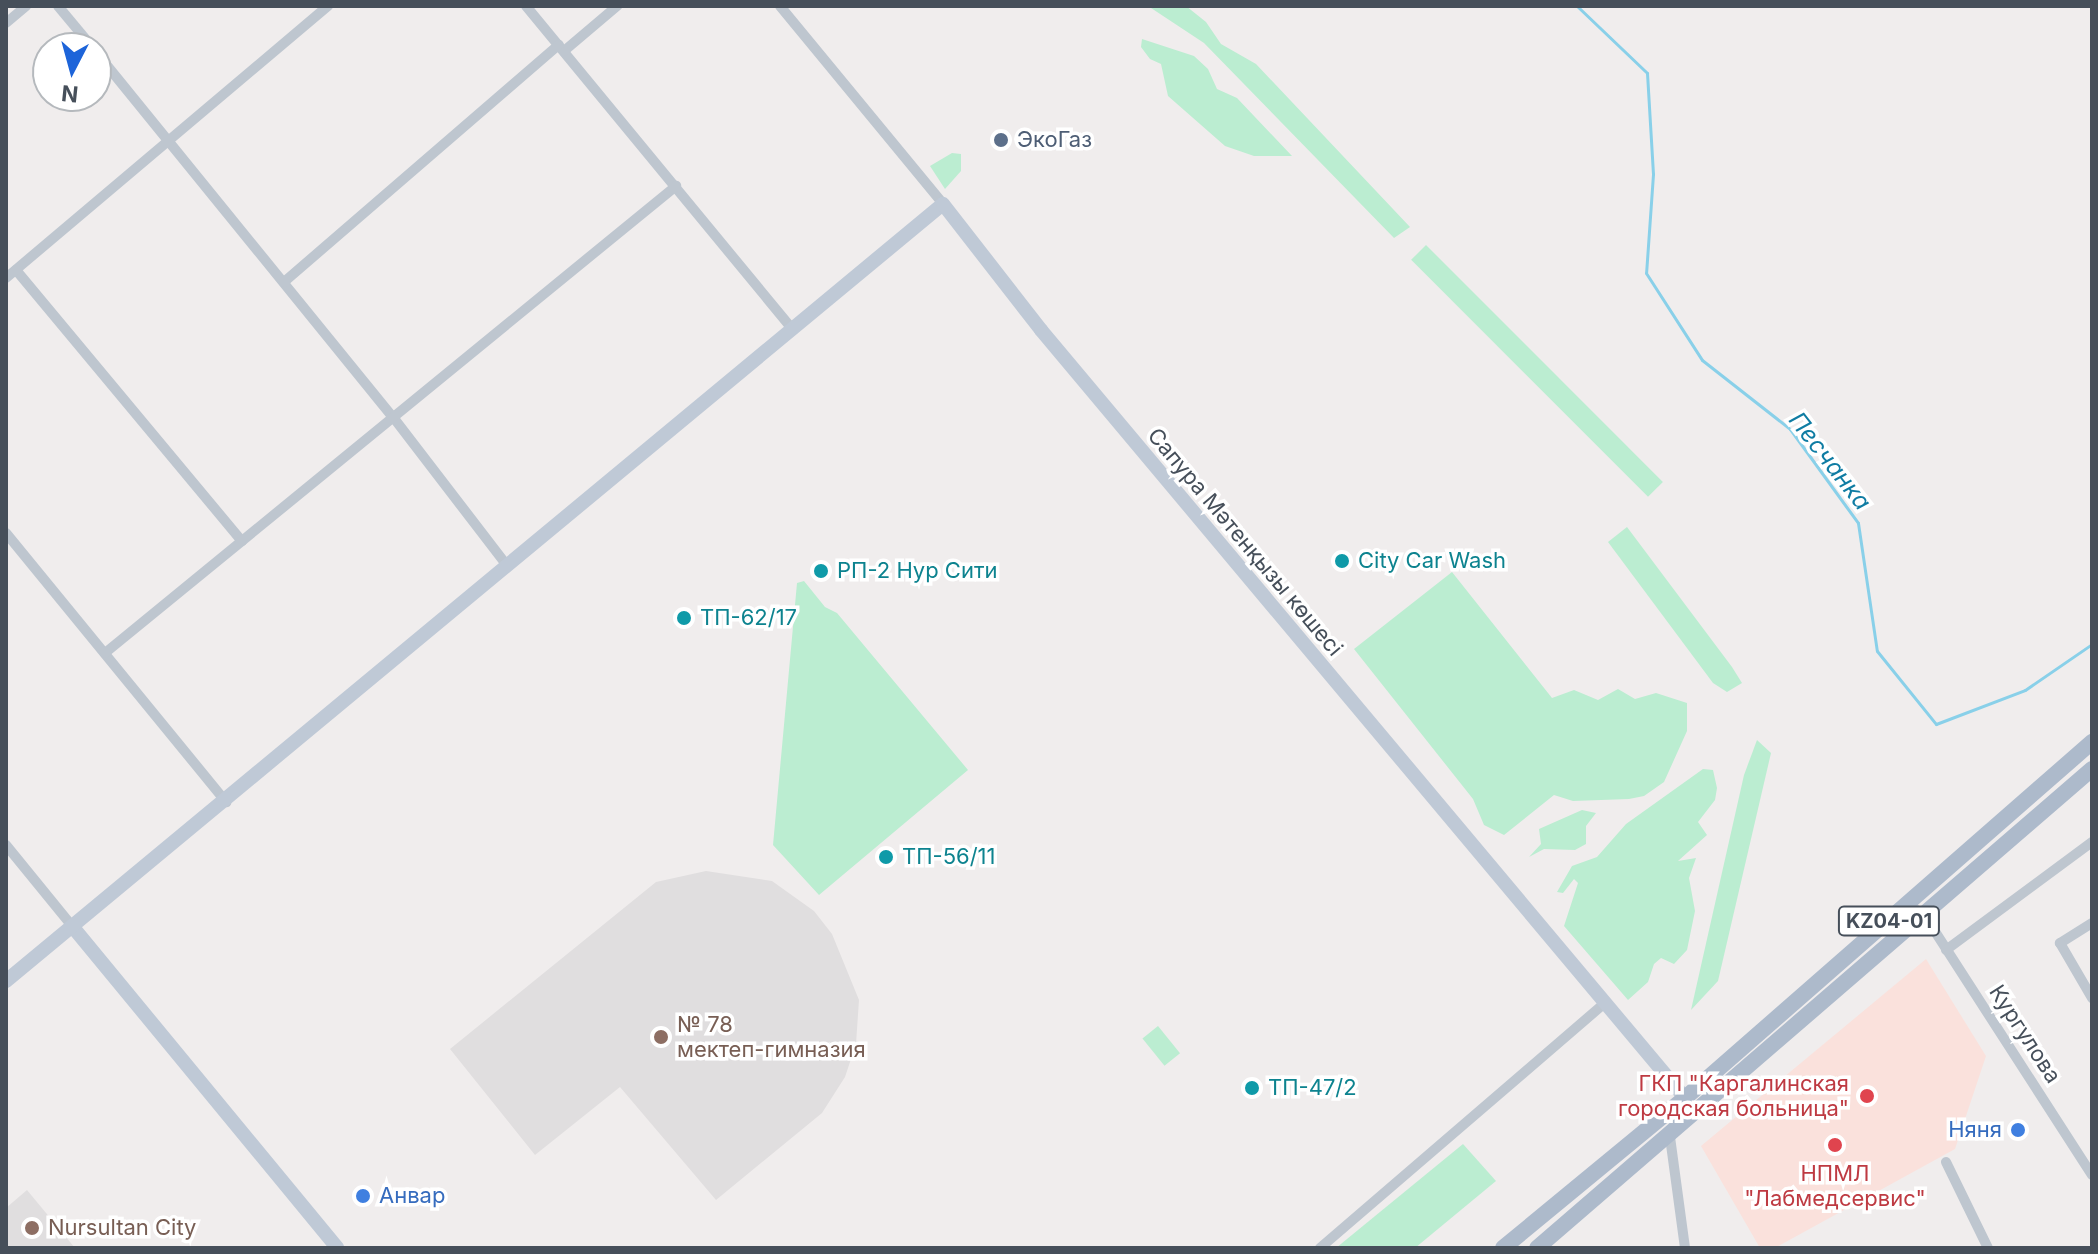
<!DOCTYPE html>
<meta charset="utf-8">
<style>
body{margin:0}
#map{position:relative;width:2098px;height:1254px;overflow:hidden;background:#f0eded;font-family:Inter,sans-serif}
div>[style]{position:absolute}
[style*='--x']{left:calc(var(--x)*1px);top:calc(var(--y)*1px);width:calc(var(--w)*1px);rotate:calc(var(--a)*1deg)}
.education>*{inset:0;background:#e0dedf}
.medical>*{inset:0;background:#fae1dc}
.green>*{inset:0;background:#bbedd1;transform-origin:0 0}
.stream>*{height:3px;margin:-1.5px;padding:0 1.5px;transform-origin:1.5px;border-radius:1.5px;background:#89d0e9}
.street>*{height:10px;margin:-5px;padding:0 5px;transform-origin:5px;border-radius:5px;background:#bec6cf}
.secondary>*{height:14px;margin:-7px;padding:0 7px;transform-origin:7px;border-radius:7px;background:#bfc9d6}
.primary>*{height:16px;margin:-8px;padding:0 8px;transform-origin:8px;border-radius:8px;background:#adbacb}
.dots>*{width:22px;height:22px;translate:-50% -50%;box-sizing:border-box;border:4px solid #fff;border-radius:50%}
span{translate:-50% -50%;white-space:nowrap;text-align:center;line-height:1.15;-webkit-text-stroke:7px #fff;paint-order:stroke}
.shield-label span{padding:2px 6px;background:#fff;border:2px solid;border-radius:6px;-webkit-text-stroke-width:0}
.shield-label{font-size:20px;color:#464f5a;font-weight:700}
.service-label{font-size:22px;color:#4e5e75}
.left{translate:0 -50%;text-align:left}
.street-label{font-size:22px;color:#464f5a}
.culture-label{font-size:22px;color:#0d838f}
.education-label{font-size:22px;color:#785e54}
.health-label{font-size:22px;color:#be3a42}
.right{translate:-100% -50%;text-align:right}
.shop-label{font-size:22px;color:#366cbe}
.water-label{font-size:24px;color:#0f7ca3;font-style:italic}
.frame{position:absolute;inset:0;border:8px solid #464f5a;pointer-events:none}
.north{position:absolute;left:32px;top:32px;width:80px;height:80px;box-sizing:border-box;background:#fff;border:2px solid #b5b9bd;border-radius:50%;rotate:186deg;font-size:22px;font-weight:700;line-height:32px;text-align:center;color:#464f5a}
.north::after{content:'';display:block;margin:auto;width:28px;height:36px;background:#1d64d9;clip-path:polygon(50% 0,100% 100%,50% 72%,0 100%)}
</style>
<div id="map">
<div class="education">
<i style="clip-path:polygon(706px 871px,772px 881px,814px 911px,832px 934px,859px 1000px,856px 1044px,845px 1077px,822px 1113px,716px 1200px,620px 1087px,535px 1155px,450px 1049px,656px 882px)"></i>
<i style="clip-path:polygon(27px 1190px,75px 1248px,6px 1248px,6px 1208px)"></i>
</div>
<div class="medical">
<i style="clip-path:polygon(1926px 959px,1986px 1056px,1955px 1149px,1775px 1248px,1760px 1248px,1701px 1146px)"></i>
</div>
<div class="green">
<i style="clip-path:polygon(1148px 6px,1186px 6px,1206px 22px,1221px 44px,1256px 64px,1410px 227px,1394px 238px,1204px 43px)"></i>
<i style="clip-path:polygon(1142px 39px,1194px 56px,1208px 69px,1217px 89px,1237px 98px,1292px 156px,1254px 156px,1225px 146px,1168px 96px,1161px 64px,1150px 59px,1141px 47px)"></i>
<i style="clip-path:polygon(952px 153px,961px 154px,961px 171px,945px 189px,930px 166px)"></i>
<i style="left:1426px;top:245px;width:335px;height:21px;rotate:45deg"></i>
<i style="clip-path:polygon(1627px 527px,1732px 667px,1742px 683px,1727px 692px,1713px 683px,1608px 542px)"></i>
<i style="clip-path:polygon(1452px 572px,1552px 698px,1574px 690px,1598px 700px,1618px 689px,1635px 699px,1656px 693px,1687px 703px,1687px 731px,1664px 782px,1644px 796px,1629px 799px,1573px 801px,1554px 795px,1504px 835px,1484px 825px,1473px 799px,1354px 649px)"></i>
<i style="clip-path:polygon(804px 581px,825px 607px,837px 613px,968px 770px,819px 895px,773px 845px,797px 583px)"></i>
<i style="clip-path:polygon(1757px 740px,1771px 753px,1718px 981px,1691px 1010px,1744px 775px)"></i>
<i style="clip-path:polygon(1703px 769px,1713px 770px,1717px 788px,1715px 800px,1698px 822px,1707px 835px,1678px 861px,1696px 858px,1689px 878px,1695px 911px,1687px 950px,1674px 964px,1661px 958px,1654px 964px,1648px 982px,1628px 1000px,1564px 926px,1578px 883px,1574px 879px,1563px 893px,1557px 892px,1572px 866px,1597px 857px,1626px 824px)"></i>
<i style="clip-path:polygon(1582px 810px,1596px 813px,1586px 826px,1586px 844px,1575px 850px,1544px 849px,1529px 857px,1541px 844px,1539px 829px)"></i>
<i style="left:1158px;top:1026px;width:35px;height:20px;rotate:51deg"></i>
<i style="clip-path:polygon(1463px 1144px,1496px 1181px,1415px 1248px,1336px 1248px)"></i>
</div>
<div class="stream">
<i style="--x:1577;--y:6;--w:97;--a:43.7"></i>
<i style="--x:1647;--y:73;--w:101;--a:86.6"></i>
<i style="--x:1653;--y:174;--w:99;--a:94"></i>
<i style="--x:1646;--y:273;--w:103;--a:57.2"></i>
<i style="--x:1702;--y:360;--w:112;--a:38.1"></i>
<i style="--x:1790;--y:429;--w:116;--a:54.1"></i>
<i style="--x:1858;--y:523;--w:129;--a:81.6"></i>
<i style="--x:1877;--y:651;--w:94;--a:51.1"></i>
<i style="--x:1936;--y:724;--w:95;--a:-20.9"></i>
<i style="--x:2025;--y:690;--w:81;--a:-34.5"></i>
</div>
<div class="street">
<i style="--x:58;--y:6;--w:55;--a:50.2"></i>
<i style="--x:526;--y:6;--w:417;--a:50.5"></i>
<i style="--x:780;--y:6;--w:256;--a:50.5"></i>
<i style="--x:6;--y:23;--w:26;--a:-40"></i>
<i style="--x:564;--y:51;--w:70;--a:-40.3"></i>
<i style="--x:96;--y:52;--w:471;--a:50.9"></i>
<i style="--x:393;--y:417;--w:185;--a:52.5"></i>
<i style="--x:16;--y:270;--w:353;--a:50.2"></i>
<i style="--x:6;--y:278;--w:422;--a:-40.2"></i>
<i style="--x:284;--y:282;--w:363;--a:-40.8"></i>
<i style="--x:6;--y:533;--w:348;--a:50.7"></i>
<i style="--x:105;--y:653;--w:738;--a:-39.28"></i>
<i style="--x:6;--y:845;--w:104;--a:50.8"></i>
<i style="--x:1908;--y:904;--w:21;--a:35"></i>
<i style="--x:1925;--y:916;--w:308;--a:57.2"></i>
<i style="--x:2092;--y:923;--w:38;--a:148"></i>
<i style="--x:2060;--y:943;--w:64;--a:59.8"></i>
<i style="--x:1946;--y:950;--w:182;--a:-36.5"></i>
<i style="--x:1670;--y:1137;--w:112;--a:82.3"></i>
<i style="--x:1946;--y:1162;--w:96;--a:64"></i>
<i style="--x:1320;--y:1248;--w:376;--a:-40.7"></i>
</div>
<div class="secondary">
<i style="--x:72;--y:926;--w:417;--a:50.5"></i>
<i style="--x:6;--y:981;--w:1217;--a:-39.67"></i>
<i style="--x:943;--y:204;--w:160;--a:52.1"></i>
<i style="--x:1041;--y:330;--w:1002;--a:50.02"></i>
</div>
<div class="primary">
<i style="--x:1503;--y:1248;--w:236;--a:-39.5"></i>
<i style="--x:1685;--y:1098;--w:541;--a:-41.18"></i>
<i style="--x:1537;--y:1248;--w:733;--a:-40.8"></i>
</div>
<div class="dots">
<i style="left:1001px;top:140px;background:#5c6f8a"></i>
<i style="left:1342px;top:561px;background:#0f9aa8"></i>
<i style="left:821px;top:571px;background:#0f9aa8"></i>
<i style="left:684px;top:618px;background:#0f9aa8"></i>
<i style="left:886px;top:857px;background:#0f9aa8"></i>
<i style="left:661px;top:1037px;background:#8d6e63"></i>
<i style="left:1252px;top:1088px;background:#0f9aa8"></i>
<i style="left:1867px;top:1096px;background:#e0444e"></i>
<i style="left:2018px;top:1130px;background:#3f7fe0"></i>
<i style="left:1835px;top:1145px;background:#e0444e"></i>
<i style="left:363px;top:1196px;background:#3f7fe0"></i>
<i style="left:32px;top:1228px;background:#8d6e63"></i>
</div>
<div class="shield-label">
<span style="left:1889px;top:921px">KZ04-01</span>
</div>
<div class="service-label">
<span class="left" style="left:1017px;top:140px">ЭкоГаз</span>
</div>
<div class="street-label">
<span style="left:1245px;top:542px;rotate:50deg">Сапура Мәтенқызы көшесі</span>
<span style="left:2025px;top:1034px;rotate:57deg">Кургулова</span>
</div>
<div class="culture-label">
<span class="left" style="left:1358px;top:561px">City Car Wash</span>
<span class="left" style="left:837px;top:571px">РП-2 Нур Сити</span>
<span class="left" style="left:700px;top:618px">ТП-62/17</span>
<span class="left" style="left:902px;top:857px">ТП-56/11</span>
<span class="left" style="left:1268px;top:1088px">ТП-47/2</span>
</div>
<div class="education-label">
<span class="left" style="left:677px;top:1037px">№ 78<br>мектеп-гимназия</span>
<span class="left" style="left:48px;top:1228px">Nursultan City</span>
</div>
<div class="health-label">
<span class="right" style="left:1849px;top:1096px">ГКП "Каргалинская<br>городская больница"</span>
<span style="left:1835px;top:1186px">НПМЛ<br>"Лабмедсервис"</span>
</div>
<div class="shop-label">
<span class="right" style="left:2002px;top:1130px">Няня</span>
<span class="left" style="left:379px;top:1196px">Анвар</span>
</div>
<div class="water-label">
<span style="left:1830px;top:461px;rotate:52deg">Песчанка</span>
</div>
<div class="frame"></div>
<div class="north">N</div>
</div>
